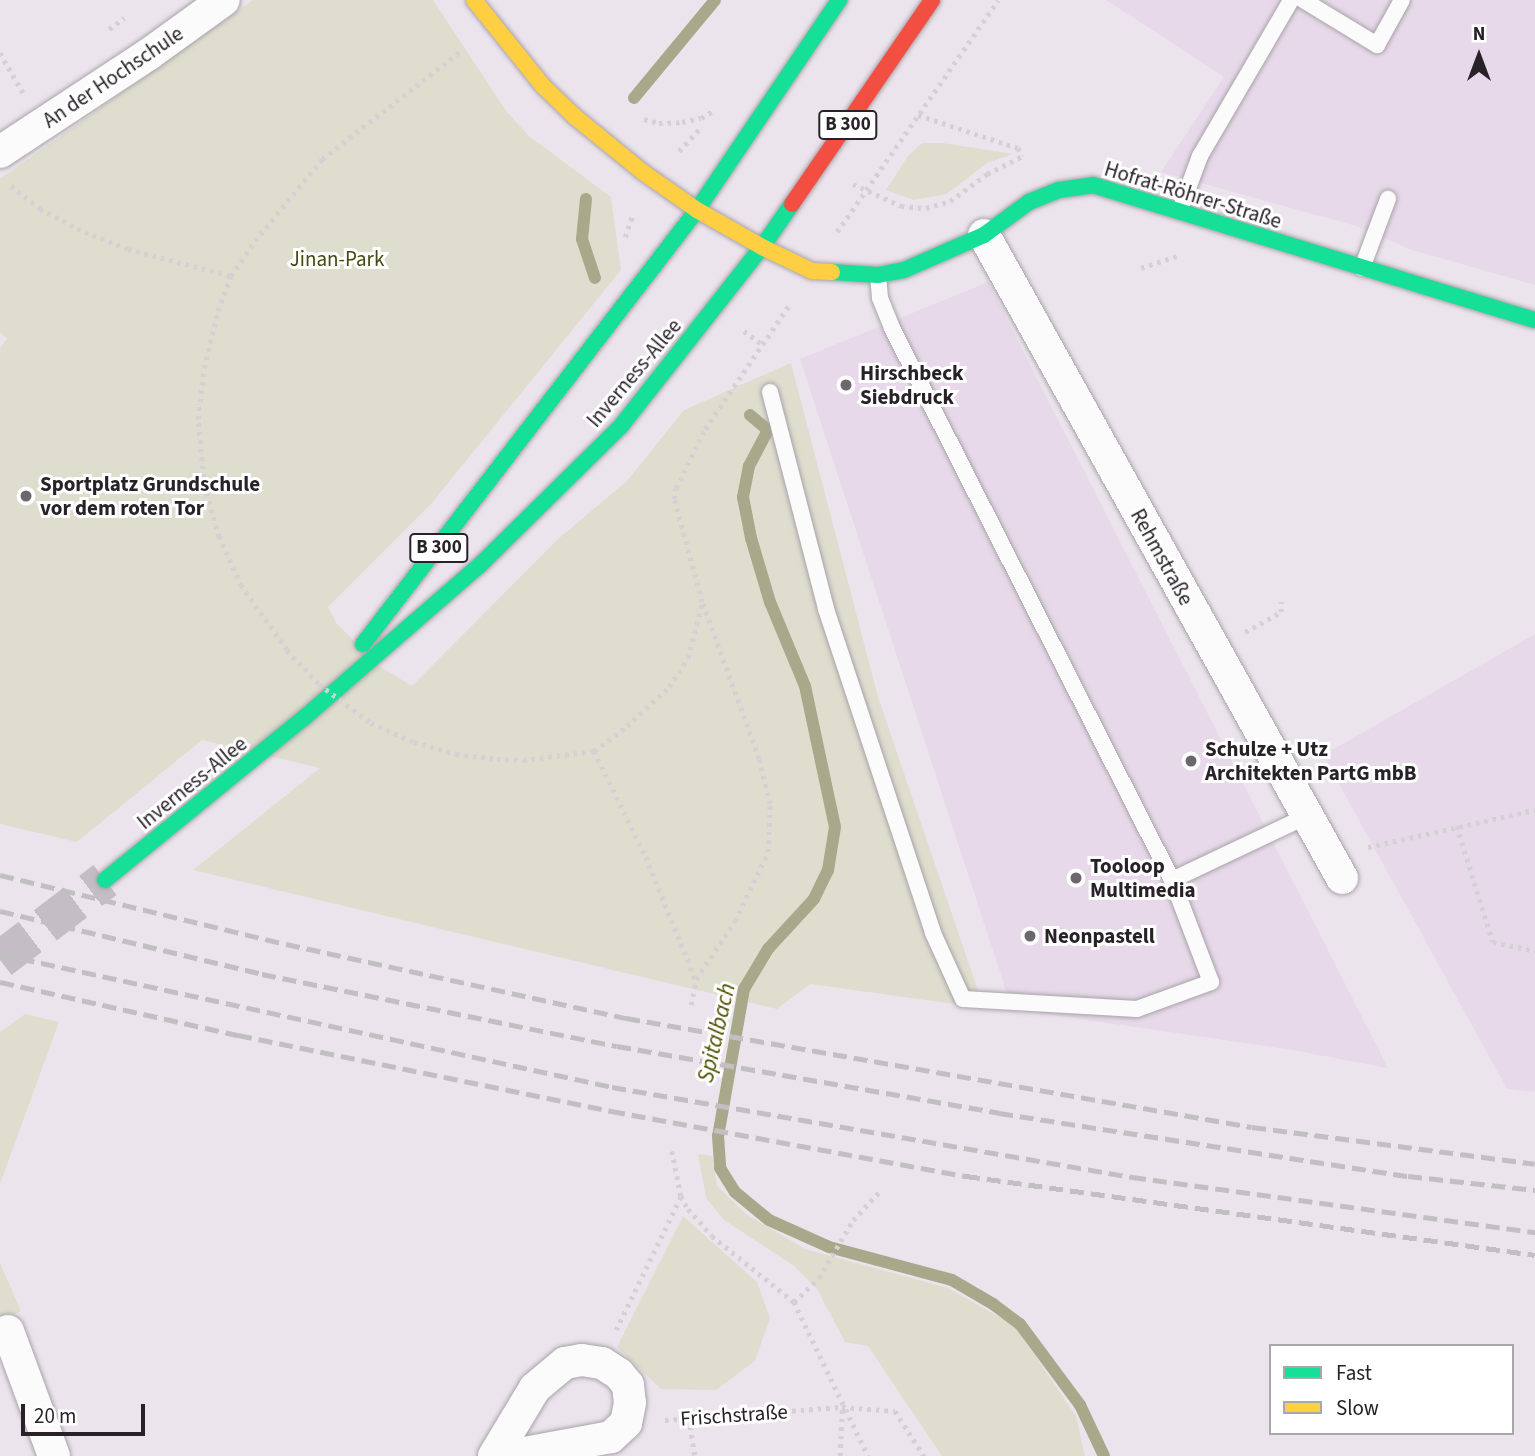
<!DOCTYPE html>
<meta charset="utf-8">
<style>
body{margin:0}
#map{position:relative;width:1535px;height:1456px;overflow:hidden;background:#ece4ed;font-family:"Source Sans 3",sans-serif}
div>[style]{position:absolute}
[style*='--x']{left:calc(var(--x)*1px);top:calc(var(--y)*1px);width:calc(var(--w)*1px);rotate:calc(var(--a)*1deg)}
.built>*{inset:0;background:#e7d9e9}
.green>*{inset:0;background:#dfddce}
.stream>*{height:12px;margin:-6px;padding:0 6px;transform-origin:6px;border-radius:6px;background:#a8a88b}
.primary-tunnel>*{height:38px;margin-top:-19px;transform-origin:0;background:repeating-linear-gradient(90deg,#c5bdc6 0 38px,transparent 0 57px)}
.path>*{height:4.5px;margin-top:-2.25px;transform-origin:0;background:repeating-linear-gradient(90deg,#d4d1d4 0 3.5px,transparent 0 8.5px)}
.roads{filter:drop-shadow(0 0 2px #a8a3a9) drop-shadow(0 0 2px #a8a3a9)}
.lane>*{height:16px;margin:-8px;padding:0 8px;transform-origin:8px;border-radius:8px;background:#fcfbfc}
.street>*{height:32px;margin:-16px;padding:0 16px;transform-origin:16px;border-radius:16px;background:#fcfbfc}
.fast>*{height:16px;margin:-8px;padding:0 8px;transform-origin:8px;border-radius:8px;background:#16e098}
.slow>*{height:16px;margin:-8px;padding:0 8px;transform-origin:8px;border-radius:8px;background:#ffcf43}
.jam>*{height:16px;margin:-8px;padding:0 8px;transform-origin:8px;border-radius:8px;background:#f24e42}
.rail>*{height:5px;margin-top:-2.5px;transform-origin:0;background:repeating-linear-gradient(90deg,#c1bfc1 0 14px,transparent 0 21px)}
.path-bridge>*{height:4.5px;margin-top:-2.25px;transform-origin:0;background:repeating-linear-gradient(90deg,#d4d1d4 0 3.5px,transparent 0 8.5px)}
.dots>*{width:19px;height:19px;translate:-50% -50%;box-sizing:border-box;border:4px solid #fff;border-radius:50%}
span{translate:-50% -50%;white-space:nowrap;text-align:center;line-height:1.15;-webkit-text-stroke:6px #fff;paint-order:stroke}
.shield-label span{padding:2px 5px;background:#fff;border:2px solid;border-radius:5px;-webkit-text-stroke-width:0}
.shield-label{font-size:19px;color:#282228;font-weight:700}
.street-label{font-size:21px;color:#282228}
.park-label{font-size:21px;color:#454811}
.poi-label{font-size:21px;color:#282228;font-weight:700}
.left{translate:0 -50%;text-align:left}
.water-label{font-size:23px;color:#4f5100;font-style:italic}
.legend{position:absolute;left:1269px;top:1344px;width:245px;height:91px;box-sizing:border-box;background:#fff;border:2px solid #a9a7a9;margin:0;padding:9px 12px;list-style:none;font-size:21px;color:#282228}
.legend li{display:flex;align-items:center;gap:14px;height:35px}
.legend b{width:35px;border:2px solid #a9a7a9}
.north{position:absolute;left:1444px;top:21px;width:70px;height:70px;-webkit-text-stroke:5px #fff;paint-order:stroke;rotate:0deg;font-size:19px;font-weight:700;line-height:28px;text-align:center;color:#282228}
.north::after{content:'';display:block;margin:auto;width:24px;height:32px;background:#282228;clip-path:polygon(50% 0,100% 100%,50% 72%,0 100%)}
.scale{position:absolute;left:21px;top:1404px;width:124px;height:32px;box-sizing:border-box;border:4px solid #282228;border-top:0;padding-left:9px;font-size:21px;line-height:24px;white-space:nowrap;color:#282228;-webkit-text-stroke:5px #fff;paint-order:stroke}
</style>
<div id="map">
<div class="built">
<i style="clip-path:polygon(1106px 0,1535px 0,1535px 285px,1412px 250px,1356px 226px,1161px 172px,1224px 77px)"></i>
<i style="clip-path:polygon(988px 282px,1388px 1068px,1292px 1050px,1012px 1009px,800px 359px)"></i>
<i style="clip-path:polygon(1535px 634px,1535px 1092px,1507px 1089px,1323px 755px)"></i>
</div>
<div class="green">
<i style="clip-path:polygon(253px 0,433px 0,507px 112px,529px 136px,611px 197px,621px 270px,431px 504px,328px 607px,337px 624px,379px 666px,412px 686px,558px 539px,627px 481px,684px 410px,791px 363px,878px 697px,984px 1008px,810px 984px,777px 1009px,193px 870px,320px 768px,202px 740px,77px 842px,0 824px,0 348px,7px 339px,0 332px,0 179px)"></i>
<i style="clip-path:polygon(922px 143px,942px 143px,1013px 154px,987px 163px,947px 194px,914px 200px,886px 190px,908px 156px)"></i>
<i style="clip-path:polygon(25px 1014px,59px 1022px,0 1184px,0 1032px)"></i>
<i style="clip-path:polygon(698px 1154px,712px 1156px,717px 1186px,746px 1214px,805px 1249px,948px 1288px,1015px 1326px,1076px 1416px,1085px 1456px,942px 1456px,868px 1346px,845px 1342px,817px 1289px,794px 1266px,724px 1220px,706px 1198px)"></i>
<i style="clip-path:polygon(683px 1216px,757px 1282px,770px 1318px,755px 1361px,716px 1390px,661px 1389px,617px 1347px)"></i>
<i style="clip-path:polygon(0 1263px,21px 1311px,0 1320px)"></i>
</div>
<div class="stream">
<i style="--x:634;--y:98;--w:127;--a:-50.4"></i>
<i style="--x:586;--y:199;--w:40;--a:95.7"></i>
<i style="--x:582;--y:239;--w:41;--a:71.6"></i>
<i style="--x:750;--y:415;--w:23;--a:40"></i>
<i style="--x:768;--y:430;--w:41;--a:117.8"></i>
<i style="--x:749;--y:466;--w:32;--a:101"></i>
<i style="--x:743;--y:497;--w:42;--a:79"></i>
<i style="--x:751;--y:538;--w:67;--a:73.5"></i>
<i style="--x:770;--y:602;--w:91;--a:67.4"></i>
<i style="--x:805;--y:686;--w:144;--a:78"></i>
<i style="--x:835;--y:827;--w:44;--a:99.2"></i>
<i style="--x:828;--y:870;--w:32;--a:116"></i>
<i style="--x:814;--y:899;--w:68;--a:132.6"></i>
<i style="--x:768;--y:949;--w:47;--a:121"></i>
<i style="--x:744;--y:989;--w:149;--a:100"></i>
<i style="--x:718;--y:1136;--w:32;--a:86"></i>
<i style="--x:720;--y:1168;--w:28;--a:58"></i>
<i style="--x:735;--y:1192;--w:44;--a:39.5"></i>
<i style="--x:769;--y:1220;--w:66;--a:24.2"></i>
<i style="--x:829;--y:1247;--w:127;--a:15"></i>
<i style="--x:952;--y:1280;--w:48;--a:30.3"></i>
<i style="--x:993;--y:1304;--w:34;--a:37"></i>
<i style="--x:1020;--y:1324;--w:101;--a:53.5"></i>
<i style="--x:1080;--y:1405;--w:56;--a:64.8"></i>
</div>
<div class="primary-tunnel">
<i style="--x:0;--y:960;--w:132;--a:-37.3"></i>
</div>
<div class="path">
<i style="--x:109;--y:29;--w:19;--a:-36"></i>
<i style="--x:0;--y:53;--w:48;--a:59.7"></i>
<i style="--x:918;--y:115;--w:105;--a:18.3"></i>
<i style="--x:1018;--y:148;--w:9;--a:58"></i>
<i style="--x:644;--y:119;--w:16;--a:15"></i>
<i style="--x:659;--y:123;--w:23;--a:-2"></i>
<i style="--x:682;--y:122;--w:19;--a:-12"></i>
<i style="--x:701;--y:118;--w:14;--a:-30"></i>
<i style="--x:679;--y:151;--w:34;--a:-47"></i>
<i style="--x:853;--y:184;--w:53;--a:24.6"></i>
<i style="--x:901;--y:206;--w:25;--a:5"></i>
<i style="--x:926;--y:208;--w:25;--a:-16"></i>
<i style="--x:950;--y:201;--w:46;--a:-36.1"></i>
<i style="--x:987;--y:174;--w:39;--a:-27"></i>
<i style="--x:11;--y:186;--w:37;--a:38"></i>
<i style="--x:40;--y:209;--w:51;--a:27.1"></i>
<i style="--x:85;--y:232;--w:46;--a:21.6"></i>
<i style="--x:128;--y:249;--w:106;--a:14.7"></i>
<i style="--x:837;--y:232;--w:282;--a:-55.2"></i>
<i style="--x:625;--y:237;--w:24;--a:-71"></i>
<i style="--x:1141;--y:268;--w:41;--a:-18.4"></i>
<i style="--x:744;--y:331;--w:24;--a:36"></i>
<i style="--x:1245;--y:632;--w:41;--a:-29.1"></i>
<i style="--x:1281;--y:612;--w:10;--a:-90"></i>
<i style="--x:287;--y:650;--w:79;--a:-125.7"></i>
<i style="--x:241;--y:586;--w:54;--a:-114.2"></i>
<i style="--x:219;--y:537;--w:53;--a:-106.4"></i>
<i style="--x:204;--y:486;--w:67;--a:-95.1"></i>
<i style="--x:198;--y:419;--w:51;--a:-83.3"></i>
<i style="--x:204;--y:368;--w:59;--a:-76.2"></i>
<i style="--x:218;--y:311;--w:37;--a:-70"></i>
<i style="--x:231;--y:276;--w:42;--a:-55.6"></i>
<i style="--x:255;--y:241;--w:106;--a:-50.7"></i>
<i style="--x:322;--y:159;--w:177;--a:-37.9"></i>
<i style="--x:371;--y:723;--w:47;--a:23.8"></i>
<i style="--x:414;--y:742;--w:44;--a:15.9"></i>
<i style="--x:456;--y:754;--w:41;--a:7"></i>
<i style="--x:497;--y:759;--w:26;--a:2"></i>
<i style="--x:523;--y:760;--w:72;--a:-7.2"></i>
<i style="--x:594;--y:751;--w:41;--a:-37.1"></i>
<i style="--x:627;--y:726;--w:57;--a:-42.9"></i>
<i style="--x:669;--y:687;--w:35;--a:-57"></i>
<i style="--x:688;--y:658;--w:57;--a:-75.7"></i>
<i style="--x:594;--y:751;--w:118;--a:63.9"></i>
<i style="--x:646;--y:857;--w:131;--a:68"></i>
<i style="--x:1457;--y:826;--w:121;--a:72.8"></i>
<i style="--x:1493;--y:942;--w:43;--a:12.1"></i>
<i style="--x:1368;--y:847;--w:171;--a:-12.5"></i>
<i style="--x:691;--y:1005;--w:26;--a:-79"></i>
<i style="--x:696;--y:979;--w:70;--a:-56.1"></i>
<i style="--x:735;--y:921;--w:76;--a:-64.4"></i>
<i style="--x:768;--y:852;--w:48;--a:-87.6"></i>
<i style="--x:770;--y:804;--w:46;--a:-103.7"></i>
<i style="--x:759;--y:759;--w:167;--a:-110"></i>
<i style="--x:702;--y:602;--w:107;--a:-105.2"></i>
<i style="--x:674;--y:499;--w:11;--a:-80"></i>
<i style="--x:676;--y:488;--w:66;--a:-63.8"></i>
<i style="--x:705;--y:429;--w:151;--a:-55.8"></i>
<i style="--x:672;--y:1151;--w:46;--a:78.7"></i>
<i style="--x:681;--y:1196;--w:15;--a:62"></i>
<i style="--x:688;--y:1209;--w:36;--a:48"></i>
<i style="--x:712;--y:1236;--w:105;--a:38.8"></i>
<i style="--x:794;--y:1302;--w:171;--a:64.3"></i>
<i style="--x:794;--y:1302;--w:35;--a:-44"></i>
<i style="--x:819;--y:1278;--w:67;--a:-59.6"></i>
<i style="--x:853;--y:1220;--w:42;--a:-46.9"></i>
<i style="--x:616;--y:1330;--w:149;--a:-64.1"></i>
<i style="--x:689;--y:1418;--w:38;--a:81"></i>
<i style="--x:665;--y:1420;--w:177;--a:-4.2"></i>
<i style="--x:842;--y:1407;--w:53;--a:4.3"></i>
<i style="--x:895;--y:1411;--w:54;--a:57.2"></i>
<i style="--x:840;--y:1456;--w:48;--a:-87.6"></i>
</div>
<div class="roads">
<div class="lane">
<i style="--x:1303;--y:0;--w:87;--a:31.3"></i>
<i style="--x:1377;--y:45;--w:51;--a:-60.9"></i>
<i style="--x:1180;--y:210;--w:58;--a:-69.7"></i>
<i style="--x:1200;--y:156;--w:181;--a:-59.7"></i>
<i style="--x:1362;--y:268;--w:74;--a:-69.4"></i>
<i style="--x:878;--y:275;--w:23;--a:85"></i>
<i style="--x:880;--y:298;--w:32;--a:68"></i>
<i style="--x:892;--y:328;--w:619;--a:63.1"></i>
<i style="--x:1172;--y:880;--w:149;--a:-25.4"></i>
<i style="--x:770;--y:392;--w:224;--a:75.5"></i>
<i style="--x:826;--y:609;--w:341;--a:71.7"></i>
<i style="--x:933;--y:933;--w:72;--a:65.6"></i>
<i style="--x:963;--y:999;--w:174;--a:3.3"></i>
<i style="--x:1137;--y:1009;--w:79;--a:-20"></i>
<i style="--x:1211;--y:982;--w:109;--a:-110.9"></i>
</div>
<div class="street">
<i style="--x:0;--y:152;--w:178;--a:-33.3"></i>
<i style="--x:149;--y:54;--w:92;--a:-35.8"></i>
<i style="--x:984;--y:235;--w:736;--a:60.89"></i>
<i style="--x:8;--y:1331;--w:133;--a:69.8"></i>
<i style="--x:494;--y:1456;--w:79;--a:-58.9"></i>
<i style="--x:535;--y:1388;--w:39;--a:-40"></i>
<i style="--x:565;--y:1363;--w:17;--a:-10"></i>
<i style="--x:582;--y:1360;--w:20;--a:9"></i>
<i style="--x:602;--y:1363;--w:20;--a:33"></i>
<i style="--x:619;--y:1374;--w:14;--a:51"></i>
<i style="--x:628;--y:1385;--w:18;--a:84"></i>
<i style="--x:630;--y:1403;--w:20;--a:101"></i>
<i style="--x:626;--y:1423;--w:21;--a:137"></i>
<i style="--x:611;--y:1437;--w:106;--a:169.6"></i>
</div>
<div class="fast">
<i style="--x:832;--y:272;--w:46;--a:3.7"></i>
<i style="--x:878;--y:275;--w:26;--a:-11"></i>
<i style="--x:904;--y:270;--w:87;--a:-23.6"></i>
<i style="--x:984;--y:235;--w:56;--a:-36.3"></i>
<i style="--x:1029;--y:202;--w:32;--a:-22"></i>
<i style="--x:1059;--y:190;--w:34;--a:-8"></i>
<i style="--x:1093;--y:185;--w:462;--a:17"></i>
<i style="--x:363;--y:644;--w:548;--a:-52.42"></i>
<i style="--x:697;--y:210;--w:254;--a:-55.9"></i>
<i style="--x:105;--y:880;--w:258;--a:-39.2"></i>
<i style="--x:305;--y:717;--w:232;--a:-41"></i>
<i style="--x:480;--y:565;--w:198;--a:-44.6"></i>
<i style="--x:621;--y:426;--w:228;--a:-51.8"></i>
<i style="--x:762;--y:247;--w:52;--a:-55.1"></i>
</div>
<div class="slow">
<i style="--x:474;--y:0;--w:109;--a:51.3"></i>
<i style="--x:542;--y:85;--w:45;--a:44.1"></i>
<i style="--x:574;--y:116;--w:90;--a:39.2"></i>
<i style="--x:644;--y:173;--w:65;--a:34.9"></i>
<i style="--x:697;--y:210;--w:75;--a:29.6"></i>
<i style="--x:762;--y:247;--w:55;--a:25.6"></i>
<i style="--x:812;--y:271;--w:20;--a:3"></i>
</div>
<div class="jam">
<i style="--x:792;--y:204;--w:247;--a:-55.5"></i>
</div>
</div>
<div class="rail">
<i style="--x:0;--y:875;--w:294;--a:13.6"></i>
<i style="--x:286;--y:944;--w:348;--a:12.3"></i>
<i style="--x:626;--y:1018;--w:635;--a:9.88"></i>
<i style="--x:1252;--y:1127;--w:285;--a:7.4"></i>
<i style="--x:0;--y:911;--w:269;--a:13.5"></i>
<i style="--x:262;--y:974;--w:362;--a:11.5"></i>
<i style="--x:617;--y:1046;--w:388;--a:9.9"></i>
<i style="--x:999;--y:1113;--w:414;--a:8.8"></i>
<i style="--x:1408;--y:1176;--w:128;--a:6.3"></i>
<i style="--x:0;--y:954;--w:626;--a:12.26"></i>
<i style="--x:612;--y:1087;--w:528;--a:9.82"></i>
<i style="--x:1132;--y:1177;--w:407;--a:7.8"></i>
<i style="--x:0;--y:982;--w:244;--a:12.6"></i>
<i style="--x:238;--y:1035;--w:381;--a:11.5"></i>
<i style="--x:611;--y:1111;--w:361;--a:10.4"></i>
<i style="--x:966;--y:1176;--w:574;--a:7.9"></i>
</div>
<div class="path-bridge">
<i style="--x:287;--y:650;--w:47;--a:46.7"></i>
<i style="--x:319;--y:684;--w:65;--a:36.9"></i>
</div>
<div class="dots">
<i style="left:846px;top:385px;background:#6d666d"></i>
<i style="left:26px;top:496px;background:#6d666d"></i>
<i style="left:1191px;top:761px;background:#6d666d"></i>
<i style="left:1076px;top:878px;background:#6d666d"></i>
<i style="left:1030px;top:936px;background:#6d666d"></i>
</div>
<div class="shield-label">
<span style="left:848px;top:125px">B 300</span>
<span style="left:439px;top:548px">B 300</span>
</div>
<div class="street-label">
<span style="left:113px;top:77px;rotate:-34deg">An der Hochschule</span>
<span style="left:1193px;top:195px;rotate:17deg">Hofrat-Röhrer-Straße</span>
<span style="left:634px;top:373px;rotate:-50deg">Inverness-Allee</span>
<span style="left:1162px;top:557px;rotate:61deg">Rehmstraße</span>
<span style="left:192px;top:783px;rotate:-39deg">Inverness-Allee</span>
<span style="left:734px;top:1415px;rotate:-4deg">Frischstraße</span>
</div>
<div class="park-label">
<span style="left:337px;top:259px">Jinan-Park</span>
</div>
<div class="poi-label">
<span class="left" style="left:860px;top:385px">Hirschbeck<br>Siebdruck</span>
<span class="left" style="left:40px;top:496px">Sportplatz Grundschule<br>vor dem roten Tor</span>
<span class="left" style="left:1205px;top:761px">Schulze + Utz<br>Architekten PartG mbB</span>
<span class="left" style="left:1090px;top:878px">Tooloop<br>Multimedia</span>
<span class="left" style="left:1044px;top:936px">Neonpastell</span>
</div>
<div class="water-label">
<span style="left:717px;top:1033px;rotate:-77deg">Spitalbach</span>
</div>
<ul class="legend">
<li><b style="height:9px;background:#16e098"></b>Fast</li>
<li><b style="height:9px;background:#ffcf43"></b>Slow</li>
</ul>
<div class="north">N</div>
<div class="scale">20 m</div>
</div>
